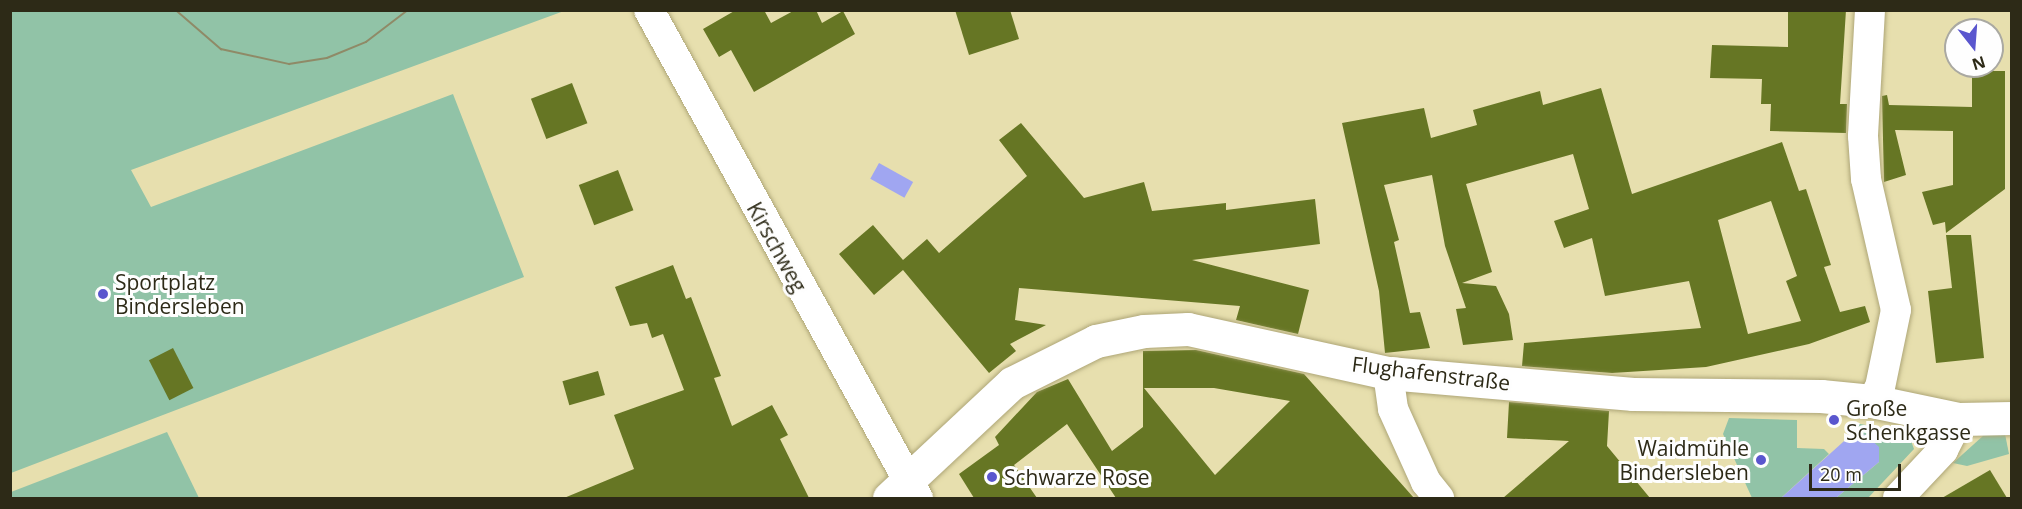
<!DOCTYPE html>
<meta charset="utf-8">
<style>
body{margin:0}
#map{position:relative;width:2022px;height:509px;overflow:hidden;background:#e7dfae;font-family:"Open Sans",sans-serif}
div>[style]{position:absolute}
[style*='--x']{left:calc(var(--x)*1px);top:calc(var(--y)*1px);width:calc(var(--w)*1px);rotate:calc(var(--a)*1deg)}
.green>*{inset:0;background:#91c3a7}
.water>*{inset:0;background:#a0a6f1;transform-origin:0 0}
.building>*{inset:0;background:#667624;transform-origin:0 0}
.roads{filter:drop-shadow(0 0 2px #aea677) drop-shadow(0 0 2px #aea677)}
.minor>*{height:30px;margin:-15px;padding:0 15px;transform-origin:15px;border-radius:15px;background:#fff}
.tertiary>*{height:33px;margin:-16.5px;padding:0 16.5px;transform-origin:16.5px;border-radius:16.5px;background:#fff}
.tram>*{height:1.5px;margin:-0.75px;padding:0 0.75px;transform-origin:0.75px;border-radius:0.75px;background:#8f8a67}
.dots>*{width:16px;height:16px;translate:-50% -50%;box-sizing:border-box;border:3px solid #fefefe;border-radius:50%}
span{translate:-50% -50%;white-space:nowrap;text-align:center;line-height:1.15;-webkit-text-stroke:6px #fefefe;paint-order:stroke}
.street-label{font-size:21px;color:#2d2a17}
.poi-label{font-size:21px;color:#2d2a17}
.left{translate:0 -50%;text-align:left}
.right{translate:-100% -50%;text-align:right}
.frame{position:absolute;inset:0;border:12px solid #2d2a17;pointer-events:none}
.north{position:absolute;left:1944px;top:18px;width:60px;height:60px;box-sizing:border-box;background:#fefefe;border:2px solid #aaa9a2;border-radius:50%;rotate:163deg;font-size:16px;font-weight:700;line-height:24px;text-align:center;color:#2d2a17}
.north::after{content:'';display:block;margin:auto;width:21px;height:27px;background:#5a56ce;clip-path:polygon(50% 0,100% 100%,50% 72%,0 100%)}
.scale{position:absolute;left:1809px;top:464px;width:92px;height:27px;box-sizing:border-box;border:3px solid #2d2a17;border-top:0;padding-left:8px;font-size:18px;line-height:21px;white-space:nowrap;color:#2d2a17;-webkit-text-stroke:4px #fefefe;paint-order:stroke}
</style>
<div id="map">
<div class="green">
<i style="clip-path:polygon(11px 11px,564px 11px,131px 170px,151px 207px,453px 94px,524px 277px,11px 473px)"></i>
<i style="clip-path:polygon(1729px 418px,1797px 420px,1797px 448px,1824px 449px,1829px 454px,1781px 498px,1752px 498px,1723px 434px)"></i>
<i style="clip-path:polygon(1855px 423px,1898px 431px,1910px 438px,1914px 449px,1868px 498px,1836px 498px,1879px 462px,1866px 435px,1853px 433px)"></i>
<i style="clip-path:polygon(167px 432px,199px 498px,11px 498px,11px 492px)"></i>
<i style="clip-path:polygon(2005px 434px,2009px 454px,1967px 466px,1953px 463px,1984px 435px)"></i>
</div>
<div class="water">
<i style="left:879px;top:163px;width:39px;height:18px;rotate:29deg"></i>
<i style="clip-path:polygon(1853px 433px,1866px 435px,1879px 447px,1879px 462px,1836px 498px,1781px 498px)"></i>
</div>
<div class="building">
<i style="clip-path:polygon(736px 10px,764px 10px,771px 23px,795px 10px,816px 10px,822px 23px,843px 11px,855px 34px,754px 92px,731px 50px,719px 57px,703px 29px)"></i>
<i style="clip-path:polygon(955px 10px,1010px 10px,1019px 39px,969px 55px)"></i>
<i style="clip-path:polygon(1788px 10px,1846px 10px,1840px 104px,1847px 104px,1846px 133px,1770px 131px,1771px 104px,1761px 104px,1762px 79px,1710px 78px,1712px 45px,1788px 47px)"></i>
<i style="clip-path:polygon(1972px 71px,2005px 71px,2005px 189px,1946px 233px,1945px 222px,1933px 225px,1922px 192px,1953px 185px,1953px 131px,1895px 130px,1906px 175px,1884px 182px,1882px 96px,1887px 95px,1889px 105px,1972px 107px)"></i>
<i style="left:572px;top:83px;width:43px;height:44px;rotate:69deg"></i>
<i style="clip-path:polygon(evenodd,1601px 88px,1632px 194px,1782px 142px,1799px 191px,1806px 189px,1831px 265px,1824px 267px,1840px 312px,1865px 306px,1870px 322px,1809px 344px,1706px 367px,1612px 373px,1522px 366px,1524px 343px,1701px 328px,1689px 281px,1605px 296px,1592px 238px,1564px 248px,1554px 221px,1589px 209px,1573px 154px,1466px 184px,1492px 272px,1462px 283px,1496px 286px,1509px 314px,1513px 340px,1463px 345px,1456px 309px,1466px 308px,1445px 246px,1432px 175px,1384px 185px,1399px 240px,1394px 242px,1410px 313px,1420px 312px,1430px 348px,1385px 353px,1379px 291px,1342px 123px,1424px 108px,1431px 138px,1477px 125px,1473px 110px,1540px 91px,1543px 105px,1601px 88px,1771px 201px,1797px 276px,1786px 281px,1801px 321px,1748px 334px,1718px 220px,1771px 201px)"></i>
<i style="clip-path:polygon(1021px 123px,1084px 198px,1144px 182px,1152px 211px,1226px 203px,1226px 210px,1315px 199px,1320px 244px,1192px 260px,1309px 290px,1298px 334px,1236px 320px,1240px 306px,1019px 288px,1015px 320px,1046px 325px,1010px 344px,1016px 351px,989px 373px,903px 270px,874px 295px,839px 254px,873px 225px,903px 260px,927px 239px,939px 253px,1027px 176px,999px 140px)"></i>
<i style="left:618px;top:170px;width:43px;height:42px;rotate:69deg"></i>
<i style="clip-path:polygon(1946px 235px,1971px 235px,1984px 358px,1936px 363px,1928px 291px,1952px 288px)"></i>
<i style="clip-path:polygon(673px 265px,686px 299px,691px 297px,721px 376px,714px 378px,732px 426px,772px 405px,788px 435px,780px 439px,809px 498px,564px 498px,634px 469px,614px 415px,684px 390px,663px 334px,652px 338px,647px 323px,630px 326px,615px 287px)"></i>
<i style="left:173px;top:348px;width:45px;height:27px;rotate:63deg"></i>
<i style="clip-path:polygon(evenodd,1196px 350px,1304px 374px,1414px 498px,1116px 498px,1067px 424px,1014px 465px,1037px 498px,974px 498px,959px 474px,999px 445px,995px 437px,1037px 392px,1068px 379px,1112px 451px,1143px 427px,1143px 351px,1196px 350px,1144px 388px,1214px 388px,1290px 401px,1215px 475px,1144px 388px)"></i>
<i style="left:598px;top:371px;width:25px;height:37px;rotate:74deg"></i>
<i style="clip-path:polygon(1509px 402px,1609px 411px,1607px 446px,1650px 498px,1503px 498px,1569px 441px,1507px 438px)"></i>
<i style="clip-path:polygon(1990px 470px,2007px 498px,1942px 498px)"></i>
</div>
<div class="roads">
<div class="minor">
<i style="--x:649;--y:10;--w:557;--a:61.14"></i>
<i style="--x:1870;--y:10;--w:126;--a:93.2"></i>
<i style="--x:1863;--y:136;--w:43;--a:86"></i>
<i style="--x:1866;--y:179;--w:134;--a:77.1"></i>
<i style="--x:1896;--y:310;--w:79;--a:101.7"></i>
<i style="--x:1880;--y:387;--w:16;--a:120"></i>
<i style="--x:1388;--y:373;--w:36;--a:82"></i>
<i style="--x:1393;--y:409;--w:80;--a:65.7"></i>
<i style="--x:1426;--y:482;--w:21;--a:51"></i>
<i style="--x:1898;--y:498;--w:66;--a:-46.8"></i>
<i style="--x:1943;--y:450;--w:35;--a:-63"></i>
</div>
<div class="tertiary">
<i style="--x:889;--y:498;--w:168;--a:-43.1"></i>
<i style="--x:1012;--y:383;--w:94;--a:-26.6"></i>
<i style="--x:1096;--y:341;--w:49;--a:-11.8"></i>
<i style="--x:1144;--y:331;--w:44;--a:-2.6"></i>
<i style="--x:1188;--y:329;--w:205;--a:12.4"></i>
<i style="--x:1388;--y:373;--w:246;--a:4.9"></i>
<i style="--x:1633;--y:394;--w:188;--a:0.6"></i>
<i style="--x:1821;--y:396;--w:51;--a:5.6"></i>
<i style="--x:1872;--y:401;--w:89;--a:11.7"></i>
<i style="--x:1959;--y:419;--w:53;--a:-1.1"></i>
</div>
</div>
<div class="tram">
<i style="--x:176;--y:10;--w:60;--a:40.9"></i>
<i style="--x:221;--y:49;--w:70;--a:12.4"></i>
<i style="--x:289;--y:64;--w:38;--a:-9"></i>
<i style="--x:327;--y:58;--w:42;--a:-22.3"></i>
<i style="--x:366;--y:42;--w:53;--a:-37.3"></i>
</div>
<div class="dots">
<i style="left:103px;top:294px;background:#5a56ce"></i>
<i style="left:1834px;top:420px;background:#5a56ce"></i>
<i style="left:1761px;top:460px;background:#5a56ce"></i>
<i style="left:992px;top:477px;background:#5a56ce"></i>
</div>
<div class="street-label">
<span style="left:777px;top:247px;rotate:61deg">Kirschweg</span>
<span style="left:1431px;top:373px;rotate:7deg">Flughafenstraße</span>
</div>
<div class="poi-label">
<span class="left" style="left:115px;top:294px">Sportplatz<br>Bindersleben</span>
<span class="left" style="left:1846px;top:420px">Große<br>Schenkgasse</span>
<span class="right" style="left:1749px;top:460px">Waidmühle<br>Bindersleben</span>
<span class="left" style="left:1004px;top:477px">Schwarze Rose</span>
</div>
<div class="frame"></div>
<div class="north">N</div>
<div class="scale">20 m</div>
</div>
